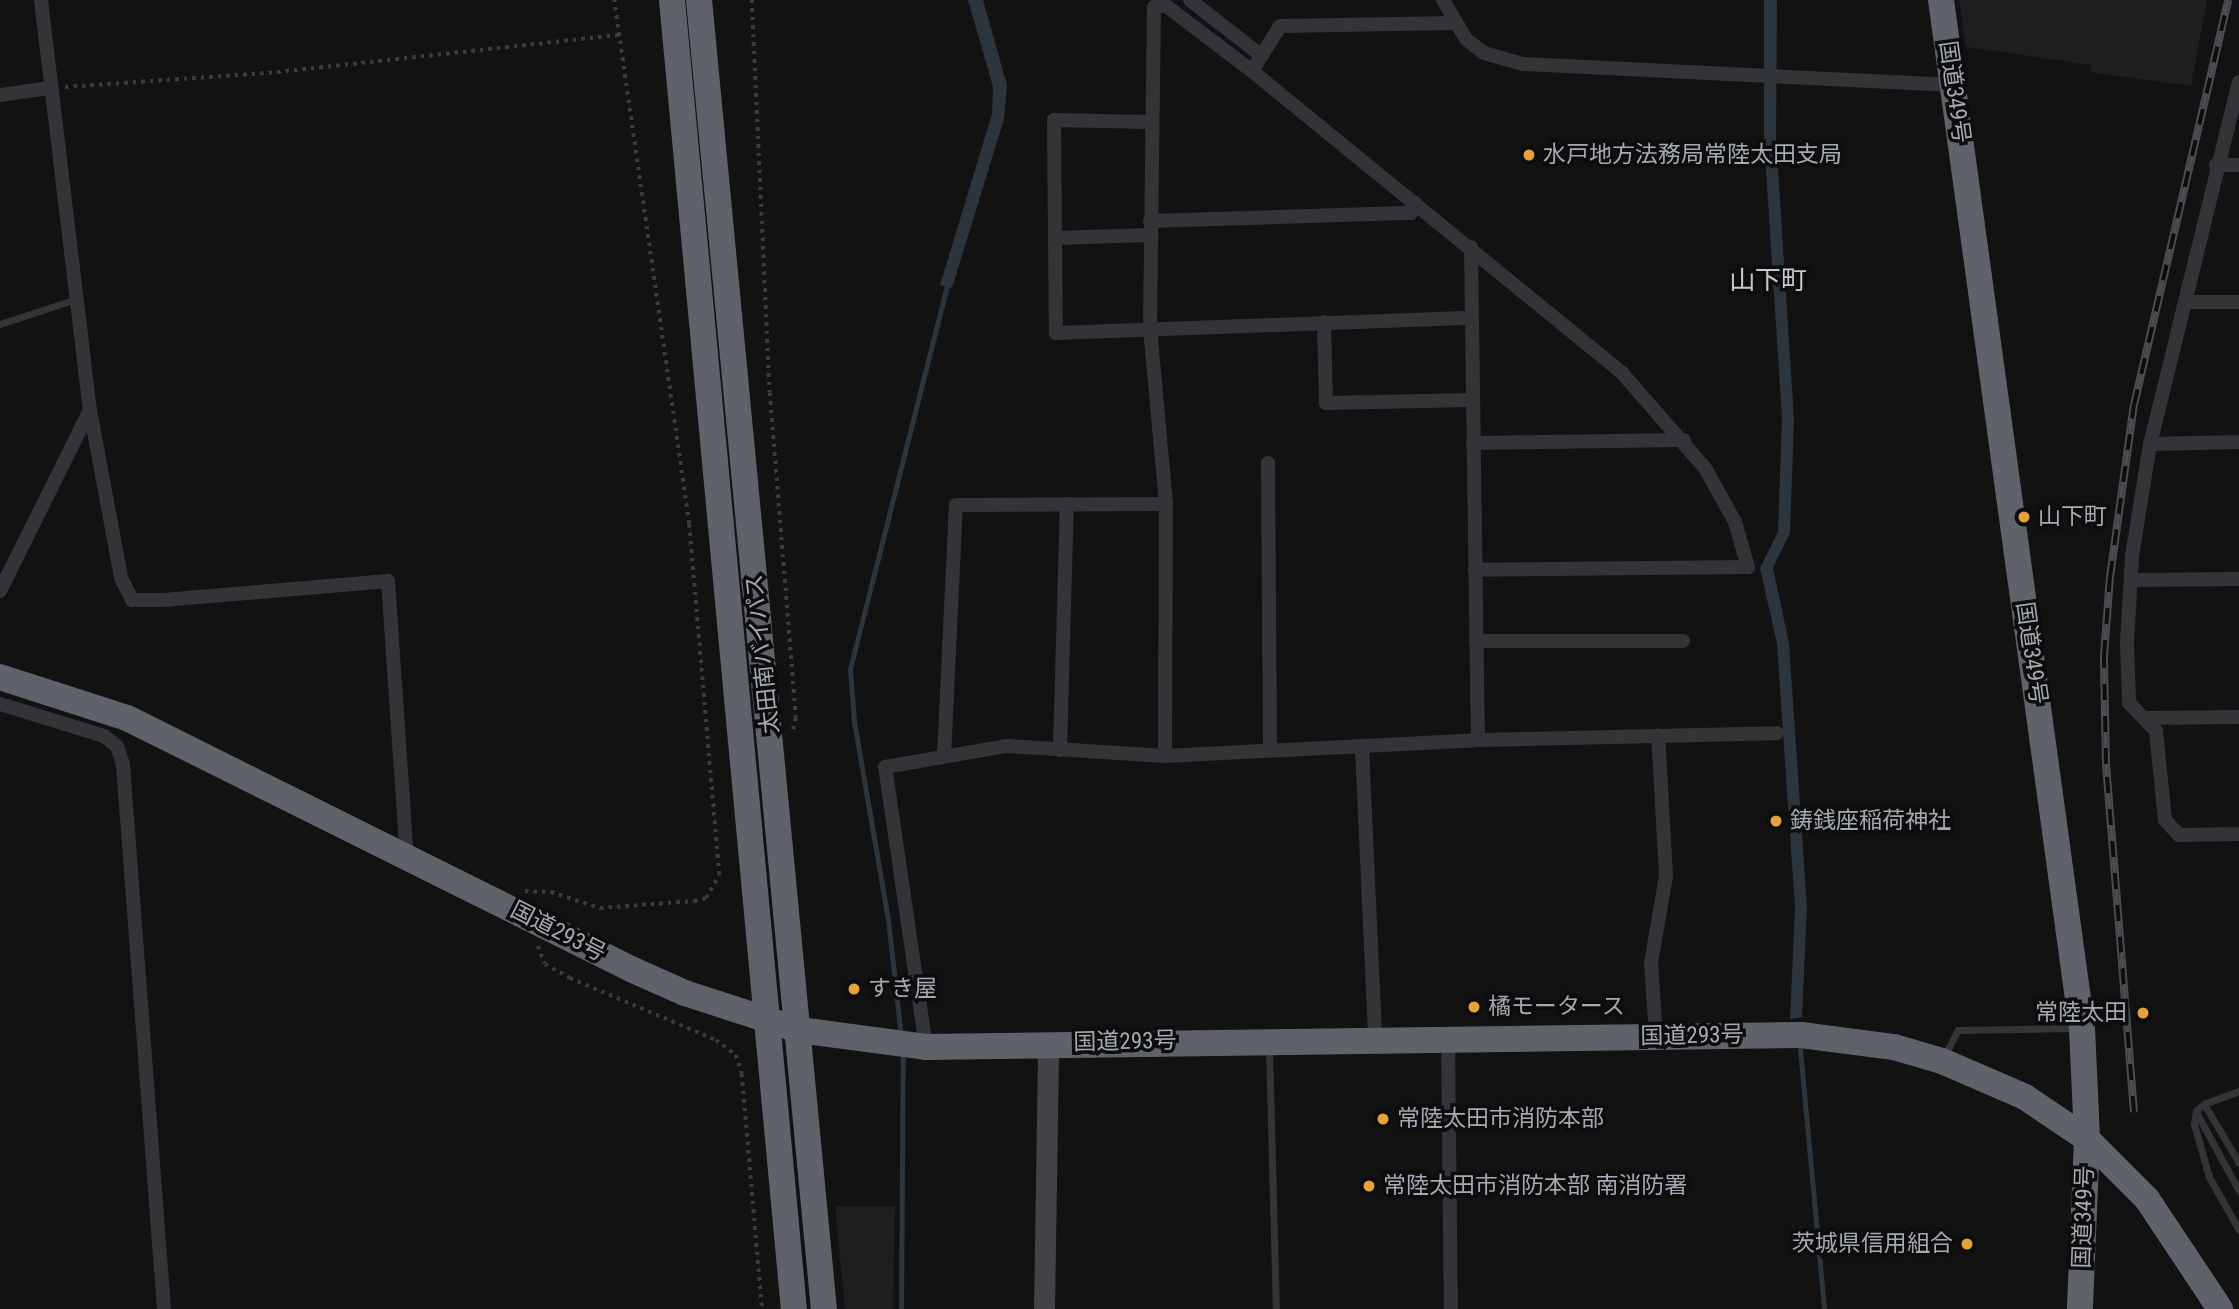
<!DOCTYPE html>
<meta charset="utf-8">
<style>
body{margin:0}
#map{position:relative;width:2239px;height:1309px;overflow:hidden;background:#121213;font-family:"Roboto Condensed","Noto Sans JP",sans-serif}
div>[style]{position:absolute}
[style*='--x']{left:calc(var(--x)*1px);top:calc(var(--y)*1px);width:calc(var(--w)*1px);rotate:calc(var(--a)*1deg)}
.built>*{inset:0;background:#1e1e20}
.water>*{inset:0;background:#2c353b}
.stream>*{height:5px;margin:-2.5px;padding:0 2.5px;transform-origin:2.5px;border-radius:2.5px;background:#2c353b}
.path>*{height:3.5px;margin-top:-1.75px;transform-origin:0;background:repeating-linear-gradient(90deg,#393b3f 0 3.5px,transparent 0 8.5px)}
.lane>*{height:7px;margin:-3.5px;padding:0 3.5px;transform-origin:3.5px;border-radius:3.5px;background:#333438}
.street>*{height:14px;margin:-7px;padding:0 7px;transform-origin:7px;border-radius:7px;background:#333438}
.secondary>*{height:21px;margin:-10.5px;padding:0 10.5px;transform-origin:10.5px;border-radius:10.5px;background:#414348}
.highway>*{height:26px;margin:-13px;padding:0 13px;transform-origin:13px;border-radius:13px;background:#5f6268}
.rail>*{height:8px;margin-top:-4px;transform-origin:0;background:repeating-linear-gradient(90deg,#0d0d0e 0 16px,#4a4c51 0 32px);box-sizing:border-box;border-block:2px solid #4a4c51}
.dots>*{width:19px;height:19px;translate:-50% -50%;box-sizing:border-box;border:4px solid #0d0d0e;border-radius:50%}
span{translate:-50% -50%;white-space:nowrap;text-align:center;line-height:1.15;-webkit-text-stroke:7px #0d0d0e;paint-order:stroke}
.street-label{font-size:23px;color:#a4a9b3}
.poi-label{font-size:23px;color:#a4a9b3}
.left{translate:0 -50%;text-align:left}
.right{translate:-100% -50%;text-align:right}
.quarter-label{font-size:26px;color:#c5c8cf}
</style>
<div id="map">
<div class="built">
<i style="clip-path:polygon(1959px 0,2207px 0,2191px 86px,2090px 72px,2091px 65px,1966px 47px)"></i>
<i style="clip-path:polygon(835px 1206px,895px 1206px,893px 1309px,845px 1309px)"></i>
</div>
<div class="water">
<i style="clip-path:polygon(968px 0,983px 0,1007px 85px,1004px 119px,952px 288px,940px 285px,992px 114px,993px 87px)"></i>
<i style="clip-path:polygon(1764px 0,1777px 0,1776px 138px,1794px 419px,1790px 533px,1773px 568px,1789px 643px,1807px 908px,1802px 1017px,1790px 1019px,1795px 908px,1777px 644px,1760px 568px,1778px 532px,1782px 419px,1764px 138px)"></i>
</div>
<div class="stream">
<i style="--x:901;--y:1037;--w:118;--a:-96.3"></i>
<i style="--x:888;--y:920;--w:201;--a:-99.7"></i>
<i style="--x:854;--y:722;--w:53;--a:-94.3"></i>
<i style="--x:850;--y:669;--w:399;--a:-75.8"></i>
<i style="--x:1800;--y:1049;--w:261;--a:84.7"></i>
<i style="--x:901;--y:1309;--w:256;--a:-89.6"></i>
</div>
<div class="path">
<i style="--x:752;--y:0;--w:393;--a:87.4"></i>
<i style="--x:770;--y:393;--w:326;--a:85.4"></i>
<i style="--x:796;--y:718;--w:13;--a:103"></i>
<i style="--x:65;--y:87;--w:213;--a:-4"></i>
<i style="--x:277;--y:72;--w:345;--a:-6.2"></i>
<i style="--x:525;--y:891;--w:26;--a:2"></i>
<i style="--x:551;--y:892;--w:52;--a:18.1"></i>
<i style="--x:600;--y:908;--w:94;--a:-4.3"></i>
<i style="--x:694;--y:901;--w:12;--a:-14"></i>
<i style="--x:706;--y:898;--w:26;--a:-61"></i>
<i style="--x:719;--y:875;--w:352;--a:-94.9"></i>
<i style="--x:689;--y:524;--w:529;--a:-98.15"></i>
<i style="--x:538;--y:946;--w:19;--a:69"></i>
<i style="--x:545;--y:964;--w:29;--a:29"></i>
<i style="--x:570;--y:978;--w:159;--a:23"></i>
<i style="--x:716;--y:1040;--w:25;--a:37"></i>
<i style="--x:736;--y:1055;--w:20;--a:72"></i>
<i style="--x:742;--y:1074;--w:236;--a:85.1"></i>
</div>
<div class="lane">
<i style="--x:0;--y:324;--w:80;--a:-18.2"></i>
<i style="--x:1269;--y:1047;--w:262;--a:88.5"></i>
<i style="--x:1944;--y:1057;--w:30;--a:-63"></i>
<i style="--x:1958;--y:1030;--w:119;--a:-1"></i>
<i style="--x:2239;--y:1091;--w:37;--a:160"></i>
<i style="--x:2204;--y:1104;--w:11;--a:139"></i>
<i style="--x:2196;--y:1111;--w:13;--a:99"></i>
<i style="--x:2194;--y:1124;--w:55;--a:74.2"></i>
<i style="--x:2209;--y:1177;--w:61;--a:60.5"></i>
<i style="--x:2204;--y:1104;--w:69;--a:59.3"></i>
<i style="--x:2196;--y:1112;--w:90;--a:61.4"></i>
</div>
<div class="street">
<i style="--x:41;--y:0;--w:413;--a:83.2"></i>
<i style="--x:90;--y:410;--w:171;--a:79.5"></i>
<i style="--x:121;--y:578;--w:25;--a:63"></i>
<i style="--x:132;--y:600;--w:31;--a:0"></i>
<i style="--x:163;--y:600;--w:226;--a:-4.8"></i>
<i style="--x:388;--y:581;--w:277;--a:86.1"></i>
<i style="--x:1190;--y:0;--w:91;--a:37.9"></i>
<i style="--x:1443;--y:0;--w:45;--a:59.5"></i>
<i style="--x:1466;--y:39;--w:23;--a:38"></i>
<i style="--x:1484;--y:53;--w:41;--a:15.8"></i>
<i style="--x:1523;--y:64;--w:431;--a:2.8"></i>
<i style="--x:1252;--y:71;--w:53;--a:-58.1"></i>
<i style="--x:1280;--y:26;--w:174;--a:-1"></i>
<i style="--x:2239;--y:82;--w:373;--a:103.8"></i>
<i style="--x:2150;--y:444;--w:113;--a:99.1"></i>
<i style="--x:2132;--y:556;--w:87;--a:93.3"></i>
<i style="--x:2127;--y:643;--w:60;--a:88.1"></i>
<i style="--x:2129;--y:703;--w:39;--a:46"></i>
<i style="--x:2156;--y:731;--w:89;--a:84.2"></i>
<i style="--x:2165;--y:820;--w:21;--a:47"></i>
<i style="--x:2179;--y:835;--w:60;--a:-1"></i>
<i style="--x:0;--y:95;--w:49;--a:-8.1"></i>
<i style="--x:1150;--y:122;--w:96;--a:-178.8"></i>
<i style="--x:1054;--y:120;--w:213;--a:89.5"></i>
<i style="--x:1056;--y:333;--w:415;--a:-2.1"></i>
<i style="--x:2216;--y:165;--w:23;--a:0"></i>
<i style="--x:1150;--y:221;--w:261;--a:-1.8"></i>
<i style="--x:1411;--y:213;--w:11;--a:-68"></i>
<i style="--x:1055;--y:238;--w:95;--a:-1.8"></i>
<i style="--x:1471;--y:247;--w:493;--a:89.2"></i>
<i style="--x:2185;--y:302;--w:54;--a:0"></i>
<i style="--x:1324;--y:322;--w:81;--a:88.6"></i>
<i style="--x:1326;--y:403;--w:146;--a:-1.2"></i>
<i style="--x:1473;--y:443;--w:211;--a:-0.8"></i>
<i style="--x:2150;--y:444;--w:89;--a:-1.3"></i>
<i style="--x:1268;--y:463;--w:287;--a:89.6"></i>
<i style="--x:2132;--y:580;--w:107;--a:-0.5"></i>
<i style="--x:0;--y:591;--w:202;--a:-63.6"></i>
<i style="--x:1476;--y:641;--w:207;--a:0"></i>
<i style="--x:0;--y:704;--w:109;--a:17.1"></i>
<i style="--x:104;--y:736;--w:16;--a:38"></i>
<i style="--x:117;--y:746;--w:20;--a:72"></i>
<i style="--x:123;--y:765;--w:546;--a:85.69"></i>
<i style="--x:2147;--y:718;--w:92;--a:-0.6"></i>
<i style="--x:1362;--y:748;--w:290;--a:87.4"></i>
<i style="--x:1060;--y:750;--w:246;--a:-88.4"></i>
<i style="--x:1165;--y:756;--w:252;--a:-89.8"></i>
<i style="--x:1166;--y:504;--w:176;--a:-95.2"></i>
<i style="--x:1150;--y:329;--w:322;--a:-89.3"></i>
<i style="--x:1154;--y:7;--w:11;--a:-10"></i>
<i style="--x:1165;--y:5;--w:109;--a:37.2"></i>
<i style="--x:1252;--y:71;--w:478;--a:39.2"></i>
<i style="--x:1622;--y:373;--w:126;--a:48.9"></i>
<i style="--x:1705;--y:468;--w:62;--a:60.9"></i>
<i style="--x:1735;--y:522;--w:47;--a:73.9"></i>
<i style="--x:1748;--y:567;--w:273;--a:179.4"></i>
<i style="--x:944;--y:757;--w:252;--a:-87.3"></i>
<i style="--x:956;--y:505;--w:210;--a:-0.3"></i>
<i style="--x:1656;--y:1036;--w:73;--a:-93.9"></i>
<i style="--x:1651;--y:963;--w:88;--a:-80.2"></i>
<i style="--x:1666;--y:876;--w:141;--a:-93.2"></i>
<i style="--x:1448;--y:1037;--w:272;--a:89.4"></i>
<i style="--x:926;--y:1047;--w:283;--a:-98.3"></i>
<i style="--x:885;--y:767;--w:124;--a:-9.8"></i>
<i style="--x:1007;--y:746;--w:158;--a:3.6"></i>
<i style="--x:1165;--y:756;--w:313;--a:-2.9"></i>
<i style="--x:1478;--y:740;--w:299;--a:-1.3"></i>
</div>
<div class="secondary">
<i style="--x:1044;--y:1309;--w:265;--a:-89.1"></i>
</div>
<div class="highway">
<i style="--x:672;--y:0;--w:1315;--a:84.68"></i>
<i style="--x:699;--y:0;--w:1315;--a:84.55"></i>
<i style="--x:1941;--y:0;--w:1038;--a:82.19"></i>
<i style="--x:2082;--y:1028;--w:111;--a:87.4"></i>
<i style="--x:2087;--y:1139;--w:170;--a:92.4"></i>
<i style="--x:0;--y:677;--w:133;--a:17.9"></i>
<i style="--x:127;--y:718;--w:565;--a:26.47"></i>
<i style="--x:633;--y:970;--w:57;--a:23.9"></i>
<i style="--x:685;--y:993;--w:120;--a:18"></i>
<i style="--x:799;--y:1030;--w:128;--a:7.6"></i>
<i style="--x:926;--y:1047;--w:875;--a:-0.79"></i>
<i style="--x:1801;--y:1035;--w:94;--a:7.4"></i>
<i style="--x:1894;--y:1047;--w:50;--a:16.3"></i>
<i style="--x:1942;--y:1061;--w:90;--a:23.4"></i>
<i style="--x:2025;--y:1097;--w:75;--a:34.1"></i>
<i style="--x:2087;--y:1139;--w:85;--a:45"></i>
<i style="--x:2147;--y:1199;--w:132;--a:56.4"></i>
</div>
<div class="rail">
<i style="--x:2134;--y:1112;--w:349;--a:-94.6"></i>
<i style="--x:2106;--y:764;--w:108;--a:-91.1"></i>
<i style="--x:2104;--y:656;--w:79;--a:-85.7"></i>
<i style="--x:2110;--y:577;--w:174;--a:-82.1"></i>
<i style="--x:2134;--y:405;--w:416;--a:-76.9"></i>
</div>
<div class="dots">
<i style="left:1529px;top:155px;background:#e4a238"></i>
<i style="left:2024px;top:517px;background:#e4a238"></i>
<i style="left:1776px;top:821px;background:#e4a238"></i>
<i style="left:854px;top:989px;background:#e4a238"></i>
<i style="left:1474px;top:1007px;background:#e4a238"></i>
<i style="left:2143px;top:1013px;background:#e4a238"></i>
<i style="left:1383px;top:1119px;background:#e4a238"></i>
<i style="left:1369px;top:1186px;background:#e4a238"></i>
<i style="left:1967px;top:1244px;background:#e4a238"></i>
</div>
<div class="street-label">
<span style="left:1954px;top:92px;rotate:82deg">国道349号</span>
<span style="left:2031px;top:653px;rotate:82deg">国道349号</span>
<span style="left:763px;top:654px;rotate:-96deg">太田南バイパス</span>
<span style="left:558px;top:932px;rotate:27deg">国道293号</span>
<span style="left:1692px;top:1036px;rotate:-1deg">国道293号</span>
<span style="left:1125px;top:1042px;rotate:-1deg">国道293号</span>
<span style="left:2084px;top:1217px;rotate:-88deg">国道349号</span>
</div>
<div class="poi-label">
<span class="left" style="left:1543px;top:155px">水戸地方法務局常陸太田支局</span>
<span class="left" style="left:2038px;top:517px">山下町</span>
<span class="left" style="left:1790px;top:821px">鋳銭座稲荷神社</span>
<span class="left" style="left:868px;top:989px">すき屋</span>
<span class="left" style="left:1488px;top:1007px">橘モータース</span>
<span class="right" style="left:2127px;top:1013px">常陸太田</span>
<span class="left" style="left:1397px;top:1119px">常陸太田市消防本部</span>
<span class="left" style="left:1383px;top:1186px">常陸太田市消防本部 南消防署</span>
<span class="right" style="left:1953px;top:1244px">茨城県信用組合</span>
</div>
<div class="quarter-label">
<span style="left:1768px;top:281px">山下町</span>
</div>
</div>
